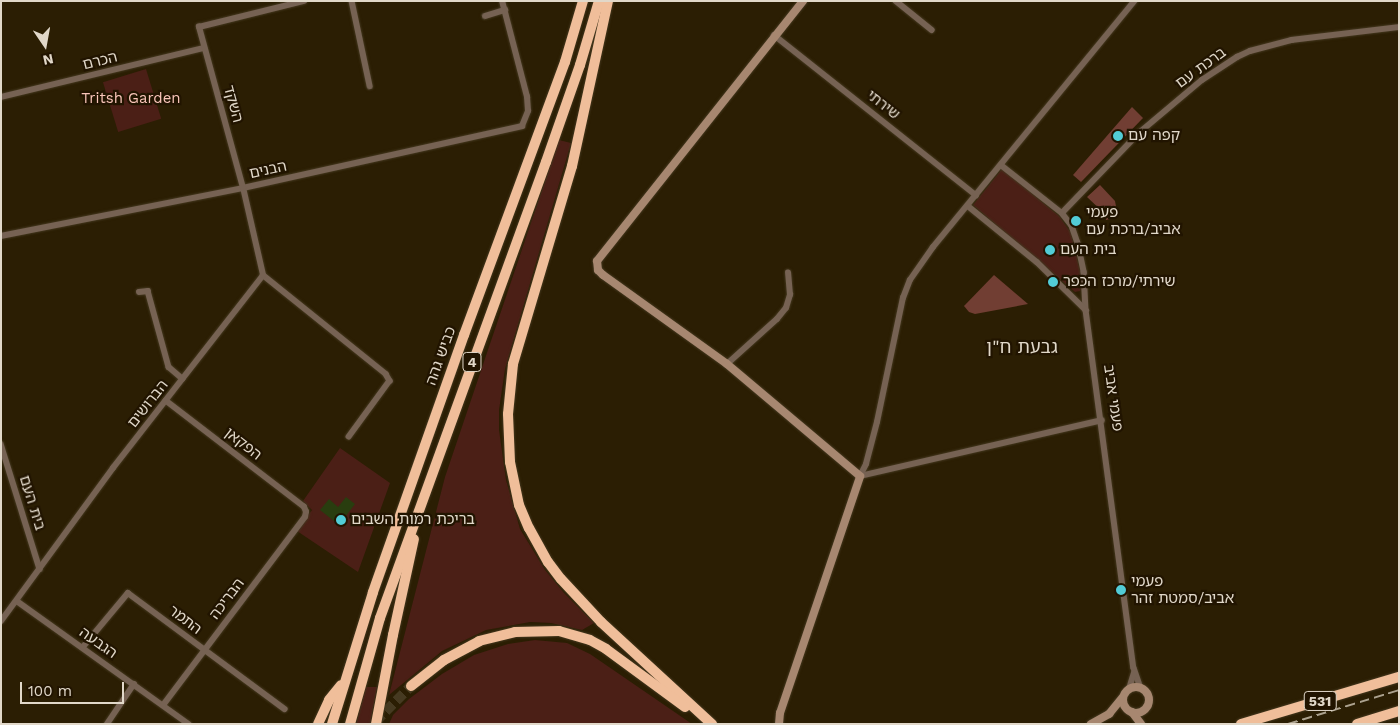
<!DOCTYPE html>
<meta charset="utf-8">
<style>
body{margin:0}
#map{position:relative;width:1400px;height:725px;overflow:hidden;background:#2b1e03;font-family:"Work Sans","Noto Sans Hebrew",sans-serif}
div>[style]{position:absolute}
[style*='--x']{left:calc(var(--x)*1px);top:calc(var(--y)*1px);width:calc(var(--w)*1px);rotate:calc(var(--a)*1deg)}
.green>*{inset:0;background:#4b1f16;transform-origin:0 0}
.forest>*{inset:0;background:#713e33}
.water>*{inset:0;background:#293d0f}
.highway-tunnel>*{height:10px;margin-top:-5px;transform-origin:0;background:repeating-linear-gradient(90deg,#463a21 0 10px,transparent 0 15px)}
.roads{filter:drop-shadow(0 0 1px #44381f) drop-shadow(0 0 1px #44381f)}
.street>*{height:5.5px;margin:-2.75px;padding:0 2.75px;transform-origin:2.75px;border-radius:2.75px;background:#766253}
.secondary>*{height:8px;margin:-4px;padding:0 4px;transform-origin:4px;border-radius:4px;background:#a78770}
.secondary>.ring{margin:-4px;padding:0;box-sizing:content-box;background:none;border:8px solid #a78770;border-radius:50%}
.highway>*{height:10px;margin:-5px;padding:0 5px;transform-origin:5px;border-radius:5px;background:#f0be9a}
.rail>*{height:2px;margin-top:-1px;transform-origin:0;background:repeating-linear-gradient(90deg,#aca28f 0 10px,transparent 0 15px)}
.dots>*{width:14px;height:14px;translate:-50% -50%;box-sizing:border-box;border:2px solid #211400;border-radius:50%}
span{translate:-50% -50%;white-space:nowrap;text-align:center;line-height:1.15;-webkit-text-stroke:4.5px #211400;paint-order:stroke}
.shield-label span{padding:1px 4px;background:#211400;border:1px solid;border-radius:4px;-webkit-text-stroke-width:0}
.shield-label{font-size:14px;color:#e1d8c9;font-weight:700}
.street-label{font-size:15px;color:#e1d8c9}
.park-label{font-size:15px;color:#f9c5b9}
.poi-label{font-size:15px;color:#e1d8c9}
.left{translate:0 -50%;text-align:left}
.quarter-label{font-size:18px;color:#e1d8c9}
.frame{position:absolute;inset:0;border:2px solid #e1d8c9;pointer-events:none}
.north{position:absolute;left:20px;top:20px;width:50px;height:50px;-webkit-text-stroke:4px #211400;paint-order:stroke;rotate:168deg;font-size:14px;font-weight:700;line-height:20px;text-align:center;color:#e1d8c9}
.north::after{content:'';display:block;margin:auto;width:18px;height:22px;background:#e1d8c9;clip-path:polygon(50% 0,100% 100%,50% 72%,0 100%)}
.scale{position:absolute;left:20px;top:682px;width:104px;height:22px;box-sizing:border-box;border:2px solid #e1d8c9;border-top:0;padding-left:6px;font-size:15px;line-height:18px;white-space:nowrap;color:#e1d8c9;-webkit-text-stroke:4px #211400;paint-order:stroke}
</style>
<div id="map">
<div class="green">
<i style="left:146px;top:69px;width:52px;height:45px;rotate:73deg"></i>
<i style="clip-path:polygon(559px 140px,571px 143px,505px 369px,499px 410px,499px 430px,506px 480px,520px 529px,545px 570px,564px 593px,594px 623px,582px 630px,551px 623px,530px 622px,486px 630px,442px 651px,389px 695px,445px 477px)"></i>
<i style="clip-path:polygon(1002px 169px,1059px 216px,1071px 233px,1081px 275px,1082px 287px,1080px 291px,1075px 292px,973px 205px)"></i>
<i style="clip-path:polygon(340px 448px,390px 483px,358px 572px,297px 531px,312px 510px,303px 501px)"></i>
<i style="clip-path:polygon(535px 640px,567px 643px,590px 654px,692px 724px,389px 724px,393px 715px,409px 699px,442px 674px,474px 655px,508px 644px)"></i>
<i style="clip-path:polygon(366px 687px,377px 687px,370px 724px,356px 724px)"></i>
</div>
<div class="forest">
<i style="clip-path:polygon(1132px 107px,1143px 118px,1081px 182px,1073px 175px)"></i>
<i style="clip-path:polygon(1100px 185px,1115px 201px,1118px 217px,1106px 220px,1105px 214px,1087px 197px)"></i>
<i style="clip-path:polygon(994px 275px,1028px 304px,975px 314px,969px 312px,964px 306px)"></i>
</div>
<div class="water">
<i style="clip-path:polygon(346px 497px,355px 504px,339px 525px,320px 510px,329px 499px,338px 507px)"></i>
</div>
<div class="highway-tunnel">
<i style="--x:375;--y:722;--w:51;--a:-45"></i>
</div>
<div class="roads">
<div class="street">
<i style="--x:352;--y:1;--w:87;--a:78"></i>
<i style="--x:896;--y:1;--w:46;--a:38.9"></i>
<i style="--x:485;--y:16;--w:21;--a:-17"></i>
<i style="--x:774;--y:35;--w:258;--a:38.4"></i>
<i style="--x:1;--y:97;--w:209;--a:-13.6"></i>
<i style="--x:1001;--y:165;--w:78;--a:38.2"></i>
<i style="--x:1062;--y:213;--w:16;--a:52"></i>
<i style="--x:1072;--y:226;--w:18;--a:71"></i>
<i style="--x:1078;--y:243;--w:30;--a:78"></i>
<i style="--x:1084;--y:272;--w:38;--a:87"></i>
<i style="--x:1086;--y:310;--w:361;--a:82.4"></i>
<i style="--x:1134;--y:668;--w:21;--a:71"></i>
<i style="--x:968;--y:206;--w:89;--a:39.1"></i>
<i style="--x:1037;--y:262;--w:69;--a:44.4"></i>
<i style="--x:1062;--y:213;--w:112;--a:-46.1"></i>
<i style="--x:1140;--y:132;--w:81;--a:-40"></i>
<i style="--x:1202;--y:80;--w:42;--a:-33.3"></i>
<i style="--x:1237;--y:57;--w:14;--a:-25"></i>
<i style="--x:1250;--y:51;--w:43;--a:-14.7"></i>
<i style="--x:1292;--y:40;--w:108;--a:-6.9"></i>
<i style="--x:1;--y:236;--w:247;--a:-11.2"></i>
<i style="--x:243;--y:188;--w:286;--a:-12.5"></i>
<i style="--x:522;--y:126;--w:16;--a:-68"></i>
<i style="--x:528;--y:111;--w:14;--a:-94"></i>
<i style="--x:527;--y:97;--w:99;--a:-104.6"></i>
<i style="--x:263;--y:275;--w:158;--a:38.8"></i>
<i style="--x:386;--y:374;--w:8;--a:60"></i>
<i style="--x:390;--y:381;--w:69;--a:126.2"></i>
<i style="--x:139;--y:292;--w:9;--a:-6"></i>
<i style="--x:148;--y:291;--w:79;--a:74.6"></i>
<i style="--x:169;--y:367;--w:18;--a:41"></i>
<i style="--x:727;--y:364;--w:67;--a:-42"></i>
<i style="--x:777;--y:319;--w:14;--a:-51"></i>
<i style="--x:786;--y:308;--w:14;--a:-73"></i>
<i style="--x:790;--y:295;--w:22;--a:-95"></i>
<i style="--x:1;--y:444;--w:131;--a:72.7"></i>
<i style="--x:860;--y:476;--w:13;--a:-63"></i>
<i style="--x:866;--y:464;--w:43;--a:-75.3"></i>
<i style="--x:877;--y:422;--w:127;--a:-78.2"></i>
<i style="--x:903;--y:298;--w:19;--a:-69"></i>
<i style="--x:910;--y:280;--w:40;--a:-55.1"></i>
<i style="--x:933;--y:247;--w:318;--a:-50.7"></i>
<i style="--x:860;--y:476;--w:248;--a:-13"></i>
<i style="--x:17;--y:601;--w:211;--a:35.6"></i>
<i style="--x:1;--y:621;--w:190;--a:-53.8"></i>
<i style="--x:113;--y:468;--w:244;--a:-52.1"></i>
<i style="--x:263;--y:275;--w:89;--a:-102.9"></i>
<i style="--x:243;--y:188;--w:167;--a:-105.3"></i>
<i style="--x:199;--y:27;--w:108;--a:-13.9"></i>
<i style="--x:83;--y:647;--w:70;--a:-50.2"></i>
<i style="--x:128;--y:593;--w:195;--a:36.5"></i>
<i style="--x:1129;--y:689;--w:17;--a:-73"></i>
<i style="--x:164;--y:704;--w:234;--a:-53"></i>
<i style="--x:305;--y:517;--w:5;--a:-79"></i>
<i style="--x:306;--y:512;--w:5;--a:-112"></i>
<i style="--x:304;--y:507;--w:174;--a:-142.5"></i>
<i style="--x:107;--y:724;--w:48;--a:-56"></i>
</div>
<div class="secondary">
<i class="ring" style="left:1123px;top:687px;width:18px;height:18px"></i>
<i style="--x:1132;--y:712;--w:15;--a:53"></i>
<i style="--x:779;--y:724;--w:11;--a:-85"></i>
<i style="--x:780;--y:713;--w:250;--a:-71.3"></i>
<i style="--x:860;--y:476;--w:174;--a:-139.9"></i>
<i style="--x:727;--y:364;--w:153;--a:-144.3"></i>
<i style="--x:603;--y:275;--w:7;--a:-135"></i>
<i style="--x:598;--y:270;--w:9;--a:-96"></i>
<i style="--x:597;--y:261;--w:332;--a:-51.6"></i>
<i style="--x:1091;--y:724;--w:21;--a:-29"></i>
<i style="--x:1109;--y:714;--w:22;--a:-51"></i>
</div>
<div class="highway">
<i style="--x:608;--y:1;--w:169;--a:102.3"></i>
<i style="--x:572;--y:166;--w:207;--a:106.6"></i>
<i style="--x:513;--y:364;--w:50;--a:95.7"></i>
<i style="--x:508;--y:414;--w:48;--a:87.6"></i>
<i style="--x:510;--y:462;--w:44;--a:78.2"></i>
<i style="--x:519;--y:505;--w:25;--a:67"></i>
<i style="--x:529;--y:528;--w:39;--a:61"></i>
<i style="--x:548;--y:562;--w:21;--a:53"></i>
<i style="--x:561;--y:579;--w:59;--a:47.1"></i>
<i style="--x:601;--y:622;--w:151;--a:42.6"></i>
<i style="--x:411;--y:686;--w:42;--a:-38.2"></i>
<i style="--x:444;--y:660;--w:40;--a:-28"></i>
<i style="--x:479;--y:641;--w:37;--a:-14"></i>
<i style="--x:515;--y:632;--w:44;--a:-1.3"></i>
<i style="--x:559;--y:631;--w:32;--a:16"></i>
<i style="--x:590;--y:640;--w:18;--a:29"></i>
<i style="--x:606;--y:649;--w:98;--a:36.3"></i>
<i style="--x:318;--y:724;--w:26;--a:-65"></i>
<i style="--x:329;--y:700;--w:19;--a:-51"></i>
<i style="--x:332;--y:724;--w:138;--a:-72.7"></i>
<i style="--x:373;--y:592;--w:273;--a:-70.5"></i>
<i style="--x:464;--y:335;--w:291;--a:-69.7"></i>
<i style="--x:565;--y:62;--w:64;--a:-73.6"></i>
<i style="--x:350;--y:724;--w:110;--a:-74.2"></i>
<i style="--x:380;--y:618;--w:485;--a:-70"></i>
<i style="--x:546;--y:162;--w:103;--a:-70.7"></i>
<i style="--x:580;--y:65;--w:67;--a:-73.5"></i>
<i style="--x:376;--y:724;--w:91;--a:-79.2"></i>
<i style="--x:393;--y:635;--w:98;--a:-77.7"></i>
<i style="--x:1241;--y:724;--w:165;--a:-16.6"></i>
<i style="--x:1357;--y:724;--w:44;--a:-17.2"></i>
</div>
</div>
<div class="rail">
<i style="--x:1288;--y:724;--w:116;--a:-17"></i>
</div>
<div class="dots">
<i style="left:1118px;top:136px;background:#52ccd6"></i>
<i style="left:1076px;top:221px;background:#52ccd6"></i>
<i style="left:1050px;top:250px;background:#52ccd6"></i>
<i style="left:1053px;top:282px;background:#52ccd6"></i>
<i style="left:341px;top:520px;background:#52ccd6"></i>
<i style="left:1121px;top:590px;background:#52ccd6"></i>
</div>
<div class="shield-label">
<span style="left:472px;top:362px">4</span>
<span style="left:1320px;top:701px">531</span>
</div>
<div class="street-label">
<span style="left:100px;top:61px;rotate:-14deg">הכרם</span>
<span style="left:1201px;top:68px;rotate:-36deg">ברכת עם</span>
<span style="left:233px;top:104px;rotate:75deg">השקד</span>
<span style="left:883px;top:105px;rotate:38deg">שירתי</span>
<span style="left:268px;top:170px;rotate:-12deg">הבנים</span>
<span style="left:441px;top:356px;rotate:-70deg">כביש גהה</span>
<span style="left:1113px;top:398px;rotate:82deg">פעמי אביב</span>
<span style="left:148px;top:404px;rotate:-52deg">הברושים</span>
<span style="left:243px;top:444px;rotate:38deg">הפקאן</span>
<span style="left:32px;top:503px;rotate:73deg">בית העם</span>
<span style="left:227px;top:599px;rotate:-53deg">הבריכה</span>
<span style="left:185px;top:620px;rotate:37deg">התמר</span>
<span style="left:98px;top:643px;rotate:35deg">הגבעה</span>
</div>
<div class="park-label">
<span style="left:131px;top:99px">Tritsh Garden</span>
</div>
<div class="poi-label">
<span class="left" style="left:1128px;top:136px">קפה עם</span>
<span class="left" style="left:1086px;top:221px">פעמי<br>אביב/ברכת עם</span>
<span class="left" style="left:1060px;top:250px">בית העם</span>
<span class="left" style="left:1063px;top:282px">שירתי/מרכז הכפר</span>
<span class="left" style="left:351px;top:520px">בריכת רמות השבים</span>
<span class="left" style="left:1131px;top:590px">פעמי<br>אביב/סמטת זהר</span>
</div>
<div class="quarter-label">
<span style="left:1022px;top:347px">גבעת ח"ן</span>
</div>
<div class="frame"></div>
<div class="north">N</div>
<div class="scale">100 m</div>
</div>
